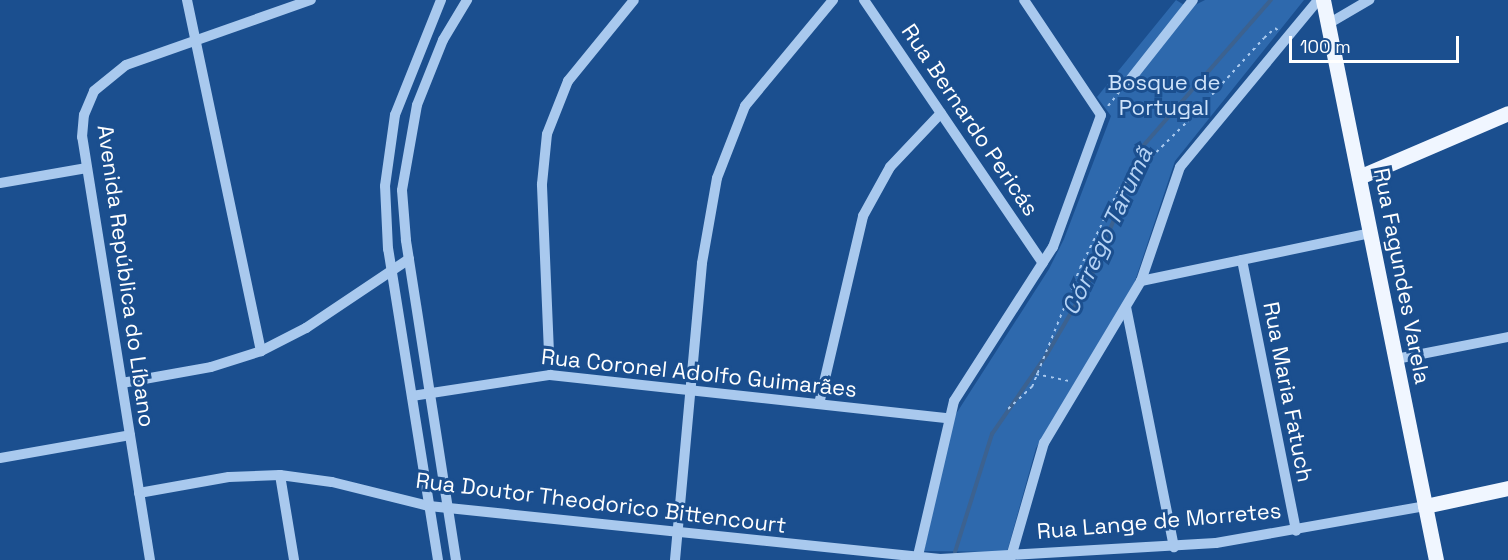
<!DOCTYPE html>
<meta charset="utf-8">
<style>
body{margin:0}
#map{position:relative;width:1508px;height:560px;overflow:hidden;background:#1b4f8f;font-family:"Space Grotesk",sans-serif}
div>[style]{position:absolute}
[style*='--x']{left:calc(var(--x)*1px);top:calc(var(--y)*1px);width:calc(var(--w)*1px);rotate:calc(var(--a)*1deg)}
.green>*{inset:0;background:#2e69ad}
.stream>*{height:4px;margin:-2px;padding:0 2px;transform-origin:2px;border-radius:2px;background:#3c6290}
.path>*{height:2px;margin-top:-1px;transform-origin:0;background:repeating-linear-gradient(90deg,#a9c9ee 0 3px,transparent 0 7.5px)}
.minor>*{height:10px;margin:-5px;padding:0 5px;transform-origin:5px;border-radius:5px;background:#a9c9ee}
.major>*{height:15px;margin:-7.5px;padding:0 7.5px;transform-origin:7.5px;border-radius:7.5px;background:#f0f6ff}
span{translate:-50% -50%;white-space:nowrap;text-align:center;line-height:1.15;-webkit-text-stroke:6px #1b4f8f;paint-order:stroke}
.park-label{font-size:22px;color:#cfe3fa}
.street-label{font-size:22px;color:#fff}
.water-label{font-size:24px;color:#b5d3f5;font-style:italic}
.scale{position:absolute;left:1289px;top:36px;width:170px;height:27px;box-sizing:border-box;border:3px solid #fff;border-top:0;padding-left:8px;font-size:18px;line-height:21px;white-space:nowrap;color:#fff;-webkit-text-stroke:4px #1b4f8f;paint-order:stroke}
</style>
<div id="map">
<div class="green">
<i style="clip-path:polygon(1176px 0,1189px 8px,1205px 0,1304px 0,1175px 161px,1134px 284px,1036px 448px,1007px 552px,924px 551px,954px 417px,1049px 269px,1064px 239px,1111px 116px,1097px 97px)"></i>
</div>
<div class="stream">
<i style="--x:955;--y:552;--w:124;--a:-72.6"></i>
<i style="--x:992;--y:434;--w:97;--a:-55.5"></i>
<i style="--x:1047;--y:354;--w:86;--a:-59.8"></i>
<i style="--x:1090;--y:280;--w:144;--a:-68.4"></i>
<i style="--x:1143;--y:146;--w:194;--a:-48.8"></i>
</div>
<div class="path">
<i style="--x:1108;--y:106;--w:21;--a:-51"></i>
<i style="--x:1036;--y:374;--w:33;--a:12"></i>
<i style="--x:1008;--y:409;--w:33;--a:-43"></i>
<i style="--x:1032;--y:387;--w:128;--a:-68"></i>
<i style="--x:1080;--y:268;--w:88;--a:-63.7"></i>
<i style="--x:1119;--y:189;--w:95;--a:-44.6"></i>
<i style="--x:1187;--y:122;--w:114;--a:-47.5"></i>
<i style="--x:1264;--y:38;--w:15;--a:-42"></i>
<i style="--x:1275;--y:28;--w:6;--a:39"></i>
</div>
<div class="minor">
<i style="--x:187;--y:0;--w:359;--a:78.1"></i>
<i style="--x:864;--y:0;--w:318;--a:55.8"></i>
<i style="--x:1328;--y:24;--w:48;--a:-30.3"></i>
<i style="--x:1129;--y:81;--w:103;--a:-51.7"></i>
<i style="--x:0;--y:183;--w:88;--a:-9.8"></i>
<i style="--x:1242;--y:260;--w:276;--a:78.7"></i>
<i style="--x:1141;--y:281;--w:234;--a:-11.8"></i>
<i style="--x:1126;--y:307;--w:245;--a:78.7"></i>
<i style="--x:549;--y:353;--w:169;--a:-92.4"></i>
<i style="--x:542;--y:184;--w:50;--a:-84.3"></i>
<i style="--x:547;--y:134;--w:57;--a:-68.4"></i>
<i style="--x:568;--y:81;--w:104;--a:-50.8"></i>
<i style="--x:1396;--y:359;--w:114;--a:-11.1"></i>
<i style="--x:122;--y:383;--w:90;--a:-10.2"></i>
<i style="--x:211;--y:367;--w:52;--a:-17.7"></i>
<i style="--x:261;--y:351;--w:51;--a:-27.1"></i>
<i style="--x:306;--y:328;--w:124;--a:-33.8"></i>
<i style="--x:412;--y:396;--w:140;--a:-8.7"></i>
<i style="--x:550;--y:375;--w:400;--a:6.2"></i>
<i style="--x:819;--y:404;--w:193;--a:-76.8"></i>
<i style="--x:863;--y:216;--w:56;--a:-61.1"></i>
<i style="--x:890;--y:167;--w:74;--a:-46.6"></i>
<i style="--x:0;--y:458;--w:132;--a:-10"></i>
<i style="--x:280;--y:475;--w:86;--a:80.6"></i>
<i style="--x:139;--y:493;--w:91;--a:-10.1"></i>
<i style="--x:229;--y:477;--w:51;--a:-2.2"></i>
<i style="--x:280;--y:475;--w:52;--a:7.7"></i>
<i style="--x:332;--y:482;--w:100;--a:13.9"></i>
<i style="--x:429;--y:506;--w:514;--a:5.92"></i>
<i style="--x:940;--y:559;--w:276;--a:-3.3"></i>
<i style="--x:1216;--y:543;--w:212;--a:-10"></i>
<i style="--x:1011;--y:557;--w:119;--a:-73.9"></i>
<i style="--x:1044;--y:443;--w:189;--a:-59.1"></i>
<i style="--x:1141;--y:281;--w:120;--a:-71.1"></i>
<i style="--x:1180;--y:167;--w:217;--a:-50.4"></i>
<i style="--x:150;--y:560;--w:428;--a:-99.1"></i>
<i style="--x:82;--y:137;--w:22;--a:-85"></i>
<i style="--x:84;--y:115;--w:26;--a:-67"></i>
<i style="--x:94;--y:91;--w:41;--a:-39.1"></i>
<i style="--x:126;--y:65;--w:196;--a:-19.4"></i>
<i style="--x:438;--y:560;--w:315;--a:-99.1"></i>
<i style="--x:388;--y:249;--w:63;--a:-92.7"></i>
<i style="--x:385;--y:186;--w:72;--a:-82"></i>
<i style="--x:395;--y:115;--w:124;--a:-68.2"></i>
<i style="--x:456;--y:560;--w:324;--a:-98.9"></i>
<i style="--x:406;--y:240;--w:50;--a:-94.6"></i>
<i style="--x:402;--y:190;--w:86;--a:-80"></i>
<i style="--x:417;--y:105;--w:70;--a:-68.2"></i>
<i style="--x:443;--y:40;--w:47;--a:-59"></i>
<i style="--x:675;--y:560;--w:298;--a:-84.8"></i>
<i style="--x:702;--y:263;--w:86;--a:-80"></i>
<i style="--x:717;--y:178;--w:77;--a:-68.7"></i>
<i style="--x:745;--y:106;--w:138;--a:-50.3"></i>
<i style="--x:917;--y:560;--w:163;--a:-76.9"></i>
<i style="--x:954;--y:401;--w:183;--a:-57.3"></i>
<i style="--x:1053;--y:247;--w:140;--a:-70"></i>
<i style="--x:1101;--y:115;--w:138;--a:-123.8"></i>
</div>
<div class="major">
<i style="--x:1323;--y:0;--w:571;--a:78.59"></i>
<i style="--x:1359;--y:177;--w:162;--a:-23.2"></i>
<i style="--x:1425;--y:506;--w:85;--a:-12.2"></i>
</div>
<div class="park-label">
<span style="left:1164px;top:95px">Bosque de<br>Portugal</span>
</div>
<div class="street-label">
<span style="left:970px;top:120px;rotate:56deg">Rua Bernardo Pericás</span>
<span style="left:126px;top:276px;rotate:82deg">Avenida República do Líbano</span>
<span style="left:1402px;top:276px;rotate:79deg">Rua Fagundes Varela</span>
<span style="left:699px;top:373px;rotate:6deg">Rua Coronel Adolfo Guimarães</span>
<span style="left:1288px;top:392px;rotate:79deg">Rua Maria Fatuch</span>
<span style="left:601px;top:503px;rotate:7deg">Rua Doutor Theodorico Bittencourt</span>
<span style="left:1159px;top:521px;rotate:-5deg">Rua Lange de Morretes</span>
</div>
<div class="water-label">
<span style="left:1107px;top:231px;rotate:-65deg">Córrego Tarumã</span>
</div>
<div class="scale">100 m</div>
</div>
